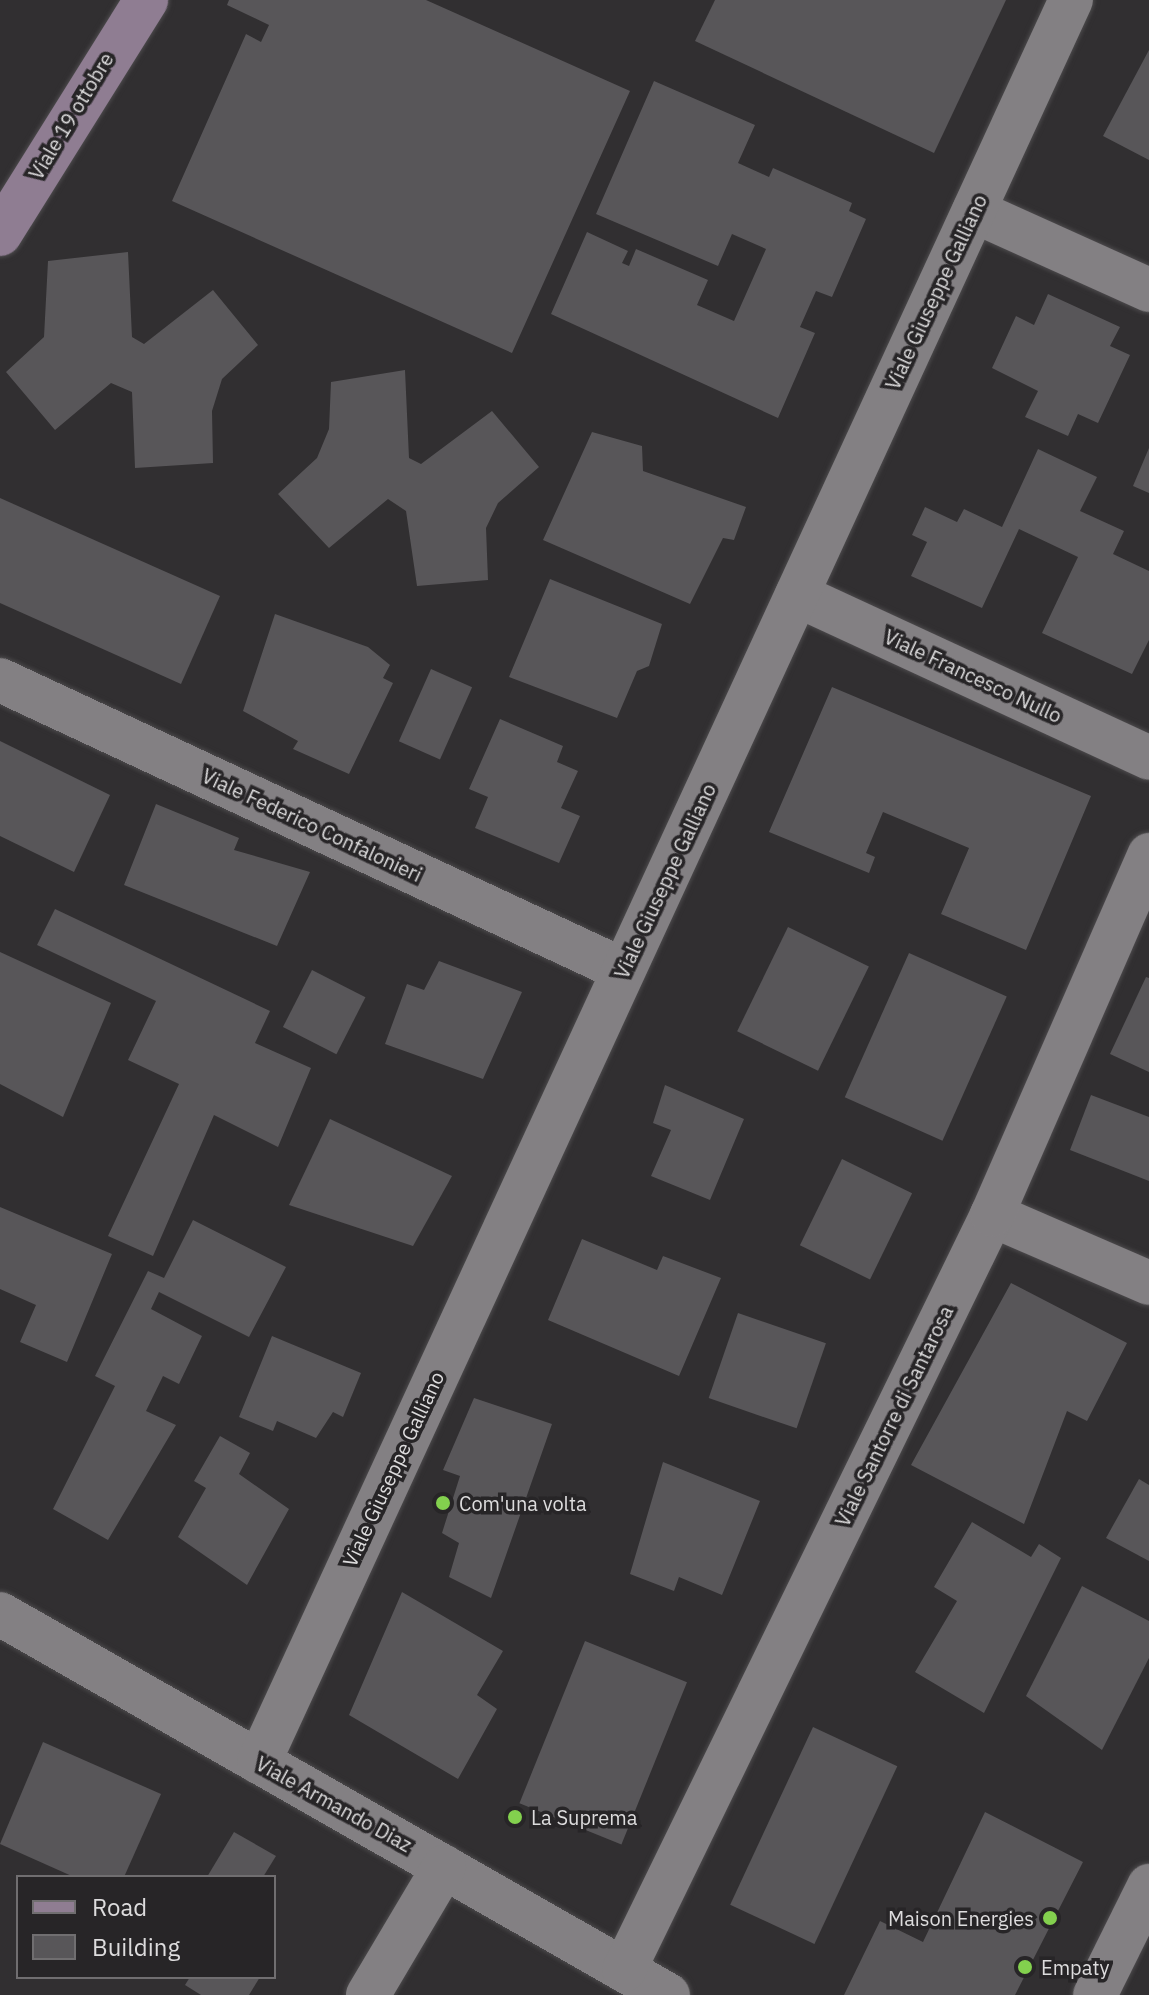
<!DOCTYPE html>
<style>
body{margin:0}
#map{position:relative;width:1149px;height:1995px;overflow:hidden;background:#312f31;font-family:"IBM Plex Sans",sans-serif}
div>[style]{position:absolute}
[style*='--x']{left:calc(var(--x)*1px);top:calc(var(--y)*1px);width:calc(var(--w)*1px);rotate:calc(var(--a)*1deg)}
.building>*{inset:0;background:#585659;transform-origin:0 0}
.roads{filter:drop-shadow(0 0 2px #4c4a4c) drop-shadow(0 0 2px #4c4a4c)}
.street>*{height:44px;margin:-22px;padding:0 22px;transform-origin:22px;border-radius:22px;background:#838083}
.secondary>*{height:44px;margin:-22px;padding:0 22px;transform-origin:22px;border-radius:22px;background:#8f7d92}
.dots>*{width:22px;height:22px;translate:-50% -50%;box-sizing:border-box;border:4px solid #272527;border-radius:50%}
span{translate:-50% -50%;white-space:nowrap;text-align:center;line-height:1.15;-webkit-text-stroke:7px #272527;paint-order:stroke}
.street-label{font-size:20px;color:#dddcdd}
.poi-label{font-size:20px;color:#dddcdd}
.left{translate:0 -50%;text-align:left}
.right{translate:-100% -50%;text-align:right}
.legend{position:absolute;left:16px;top:1875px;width:260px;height:104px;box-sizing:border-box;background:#272527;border:2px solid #706e70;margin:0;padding:10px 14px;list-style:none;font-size:24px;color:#dddcdd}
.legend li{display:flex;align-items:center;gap:16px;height:40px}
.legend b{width:40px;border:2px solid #706e70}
</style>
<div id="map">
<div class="building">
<i style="clip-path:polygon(229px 0,426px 0,630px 91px,512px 353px,172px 201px,246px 34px,261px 42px,269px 25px,227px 5px)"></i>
<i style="clip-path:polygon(715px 0,1006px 0,934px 153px,695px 41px)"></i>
<i style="clip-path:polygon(1149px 50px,1149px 160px,1103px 136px)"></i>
<i style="clip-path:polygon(654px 81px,755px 125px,738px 163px,769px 177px,773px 168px,852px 203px,849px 211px,866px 219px,832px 297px,816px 291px,800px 327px,815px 333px,778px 418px,551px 314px,587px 232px,628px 251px,622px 263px,629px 266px,636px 249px,708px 280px,697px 305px,734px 321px,766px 249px,732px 234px,718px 266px,596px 214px)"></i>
<i style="clip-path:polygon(128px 252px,132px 337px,144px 344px,213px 290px,258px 345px,222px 379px,212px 411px,213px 463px,135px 468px,132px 392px,111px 383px,55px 430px,6px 372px,44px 337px,48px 261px)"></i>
<i style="clip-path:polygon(1048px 294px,1120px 327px,1110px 346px,1130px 355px,1098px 423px,1078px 414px,1068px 436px,1025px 417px,1038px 391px,992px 368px,1016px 316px,1034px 325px)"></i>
<i style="clip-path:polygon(405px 370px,409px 458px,421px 464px,492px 411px,539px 467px,498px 503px,486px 528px,488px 580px,417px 586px,406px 511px,388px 499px,329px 548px,278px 494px,317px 458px,329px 429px,331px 382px)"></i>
<i style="clip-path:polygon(592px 432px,642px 446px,643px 471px,746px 507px,734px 540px,723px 538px,690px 604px,543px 540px)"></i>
<i style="clip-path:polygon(1149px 448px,1149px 493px,1133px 486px)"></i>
<i style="clip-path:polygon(1038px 449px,1097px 477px,1080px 511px,1124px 531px,1113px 554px,1149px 571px,1149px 640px,1132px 674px,1042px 633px,1078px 557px,1019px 529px,982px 608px,911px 576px,927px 542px,912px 535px,925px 507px,957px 522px,964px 509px,1002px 527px)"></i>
<i style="clip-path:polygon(0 498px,220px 596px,181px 684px,0 603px)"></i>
<i style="clip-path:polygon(550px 579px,662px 624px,649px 666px,637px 671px,617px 718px,509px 677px)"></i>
<i style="clip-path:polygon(275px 614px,368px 647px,390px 665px,383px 678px,393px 683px,349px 774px,293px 749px,298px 741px,243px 711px)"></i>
<i style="left:431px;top:669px;width:45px;height:79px;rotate:24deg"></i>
<i style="clip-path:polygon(832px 687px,1091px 796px,1026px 950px,941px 914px,969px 848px,883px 812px,866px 853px,875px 857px,869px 873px,769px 832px)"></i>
<i style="clip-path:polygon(500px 719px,563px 746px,557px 762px,578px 771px,561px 808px,580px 816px,559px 863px,475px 828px,488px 797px,469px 789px)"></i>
<i style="clip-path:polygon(0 741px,110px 795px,74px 872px,0 836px)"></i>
<i style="clip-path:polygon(156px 804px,239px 838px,234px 850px,310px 872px,277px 946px,124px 885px)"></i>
<i style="clip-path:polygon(55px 909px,270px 1011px,255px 1043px,311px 1068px,278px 1147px,214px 1115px,153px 1256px,108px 1236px,179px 1084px,128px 1060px,156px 1001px,37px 945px)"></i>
<i style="left:788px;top:927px;width:90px;height:116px;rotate:26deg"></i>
<i style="clip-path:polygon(0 952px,111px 1003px,63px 1117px,0 1084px)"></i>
<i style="left:909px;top:953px;width:107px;height:158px;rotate:24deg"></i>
<i style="clip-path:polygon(439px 961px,522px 992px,483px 1079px,385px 1044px,407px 984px,424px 990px)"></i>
<i style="left:312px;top:970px;width:60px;height:64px;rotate:27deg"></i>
<i style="clip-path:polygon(1146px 977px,1149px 978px,1149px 1072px,1110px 1054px)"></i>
<i style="clip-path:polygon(665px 1085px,744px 1119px,710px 1200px,651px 1176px,671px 1130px,653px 1123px)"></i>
<i style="clip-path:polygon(1091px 1095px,1149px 1117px,1149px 1181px,1070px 1150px)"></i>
<i style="clip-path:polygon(330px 1119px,452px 1176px,413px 1246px,289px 1205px)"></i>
<i style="left:842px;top:1159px;width:78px;height:96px;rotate:26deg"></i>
<i style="clip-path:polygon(0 1207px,112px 1254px,67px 1362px,20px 1342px,36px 1305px,0 1289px)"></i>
<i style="clip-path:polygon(193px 1220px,286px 1267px,249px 1337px,159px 1292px,151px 1309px,202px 1336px,179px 1384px,163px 1376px,146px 1411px,176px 1425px,108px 1540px,53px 1509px,115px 1386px,95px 1376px,148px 1271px,164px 1278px)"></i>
<i style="clip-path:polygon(582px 1239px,657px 1270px,663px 1256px,721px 1278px,679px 1376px,548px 1320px)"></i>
<i style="clip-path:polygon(1011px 1283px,1127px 1343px,1087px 1421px,1067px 1411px,1024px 1524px,911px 1465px)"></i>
<i style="left:738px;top:1313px;width:93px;height:90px;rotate:19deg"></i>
<i style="clip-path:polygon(272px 1336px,361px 1373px,343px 1417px,333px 1412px,316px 1438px,277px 1421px,273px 1431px,239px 1417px)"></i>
<i style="clip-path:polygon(474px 1398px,552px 1424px,491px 1598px,449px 1577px,459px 1543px,442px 1533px,460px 1476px,443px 1470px)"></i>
<i style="clip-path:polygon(220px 1436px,250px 1453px,239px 1474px,289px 1509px,247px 1585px,178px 1537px,206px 1488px,194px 1481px)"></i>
<i style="clip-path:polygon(663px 1462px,760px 1501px,722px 1595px,679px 1577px,674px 1591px,630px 1574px)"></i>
<i style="clip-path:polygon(1139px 1479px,1149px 1485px,1149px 1561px,1106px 1538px)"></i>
<i style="clip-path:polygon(972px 1522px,1031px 1557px,1039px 1544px,1061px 1558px,984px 1713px,915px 1672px,957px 1601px,934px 1587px)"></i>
<i style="clip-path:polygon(1082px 1586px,1149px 1621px,1149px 1658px,1102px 1750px,1026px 1696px)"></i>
<i style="clip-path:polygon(402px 1592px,503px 1651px,477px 1695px,497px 1709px,458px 1779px,349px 1715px)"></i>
<i style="left:585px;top:1641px;width:110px;height:175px;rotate:22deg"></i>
<i style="left:813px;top:1727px;width:93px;height:196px;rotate:25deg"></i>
<i style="clip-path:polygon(43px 1742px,161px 1794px,124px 1877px,74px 1877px,0 1844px)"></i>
<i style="clip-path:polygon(985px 1812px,1083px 1862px,1015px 1995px,844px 1995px,880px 1921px,923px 1942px)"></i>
<i style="clip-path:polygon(234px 1832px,276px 1856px,263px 1877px,207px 1877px)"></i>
<i style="clip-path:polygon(190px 1977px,260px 1977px,249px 1995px,201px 1995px,185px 1985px)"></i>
</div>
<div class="roads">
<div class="street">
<i style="--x:974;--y:211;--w:192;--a:24.3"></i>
<i style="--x:797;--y:595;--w:388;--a:24.8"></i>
<i style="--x:0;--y:680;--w:687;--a:24.96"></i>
<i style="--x:992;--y:1215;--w:171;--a:23.4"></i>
<i style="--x:0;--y:1614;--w:769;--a:29.7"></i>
<i style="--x:259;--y:1762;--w:1940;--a:-65.26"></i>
<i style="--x:624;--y:1970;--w:840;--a:-64.01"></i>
<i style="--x:992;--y:1215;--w:393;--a:-66.4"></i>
<i style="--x:368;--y:1995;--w:149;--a:-59.3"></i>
<i style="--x:1095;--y:1995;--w:122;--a:-63.6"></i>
</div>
<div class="secondary">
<i style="--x:0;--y:234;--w:276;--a:-58"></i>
</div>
</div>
<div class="dots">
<i style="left:443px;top:1503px;background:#83d04e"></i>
<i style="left:515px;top:1817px;background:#83d04e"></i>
<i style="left:1050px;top:1918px;background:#83d04e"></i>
<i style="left:1025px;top:1967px;background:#83d04e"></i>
</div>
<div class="street-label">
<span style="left:71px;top:116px;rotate:-59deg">Viale 19 ottobre</span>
<span style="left:936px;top:292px;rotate:-65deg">Viale Giuseppe Galliano</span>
<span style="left:973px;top:676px;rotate:25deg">Viale Francesco Nullo</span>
<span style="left:312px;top:825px;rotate:25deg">Viale Federico Confalonieri</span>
<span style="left:665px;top:881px;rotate:-65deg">Viale Giuseppe Galliano</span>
<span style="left:894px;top:1416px;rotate:-64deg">Viale Santorre di Santarosa</span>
<span style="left:393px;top:1469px;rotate:-65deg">Viale Giuseppe Galliano</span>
<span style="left:334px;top:1804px;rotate:29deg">Viale Armando Diaz</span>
</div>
<div class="poi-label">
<span class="left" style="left:459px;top:1503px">Com'una volta</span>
<span class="left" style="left:531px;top:1817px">La Suprema</span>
<span class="right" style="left:1034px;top:1918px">Maison Energies</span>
<span class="left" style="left:1041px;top:1967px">Empaty</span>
</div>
<ul class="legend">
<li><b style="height:10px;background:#8f7d92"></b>Road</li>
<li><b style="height:22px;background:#585659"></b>Building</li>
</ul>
</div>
